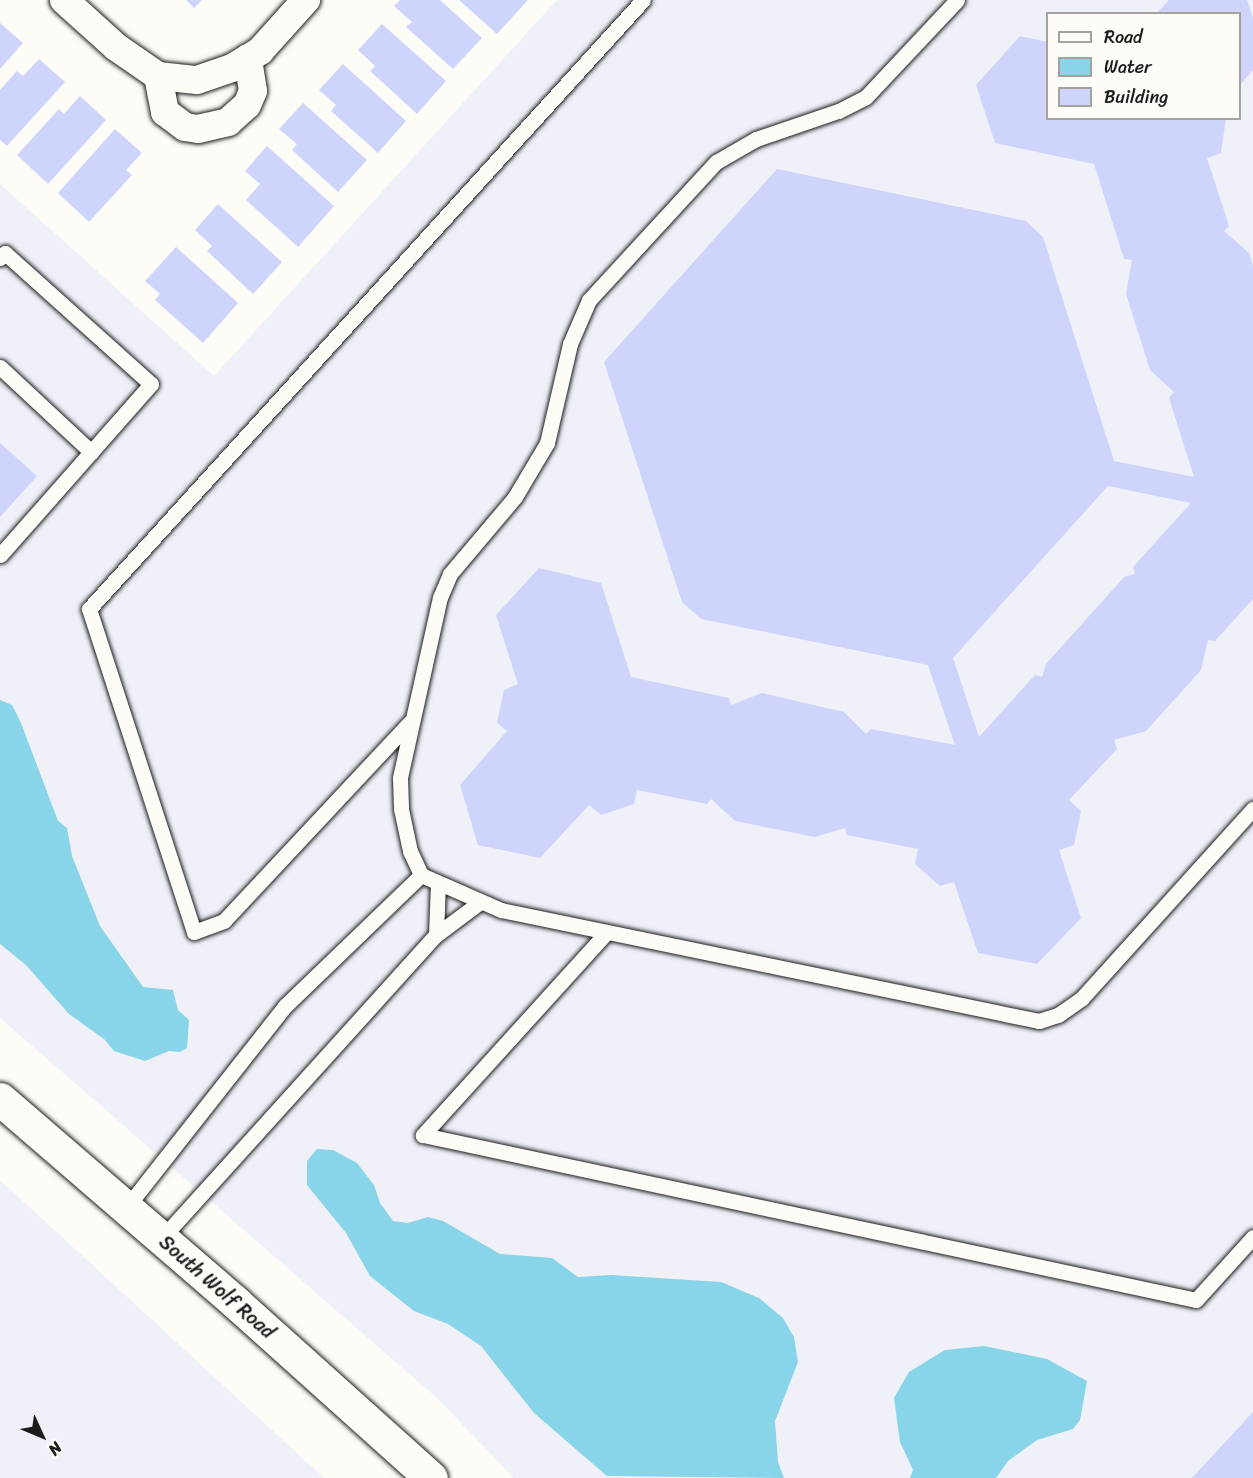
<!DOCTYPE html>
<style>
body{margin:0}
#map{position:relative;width:1253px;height:1478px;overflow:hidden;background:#fdfcf7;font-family:Sriracha,sans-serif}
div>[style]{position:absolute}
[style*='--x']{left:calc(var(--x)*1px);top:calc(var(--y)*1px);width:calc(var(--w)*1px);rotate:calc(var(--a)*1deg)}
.built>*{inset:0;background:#eff0f8}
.water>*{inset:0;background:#88d4e8}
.building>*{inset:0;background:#cfd4fc}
.roads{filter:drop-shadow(0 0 2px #1c1c1c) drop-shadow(0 0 2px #1c1c1c)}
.service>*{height:15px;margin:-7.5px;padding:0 7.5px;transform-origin:7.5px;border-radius:7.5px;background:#fdfcf7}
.minor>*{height:28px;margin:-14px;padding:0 14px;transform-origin:14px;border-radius:14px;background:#fdfcf7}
.secondary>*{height:33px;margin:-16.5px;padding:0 16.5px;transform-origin:16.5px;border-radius:16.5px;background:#fdfcf7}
span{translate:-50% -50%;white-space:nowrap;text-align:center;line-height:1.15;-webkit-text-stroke:4.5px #fdfcf7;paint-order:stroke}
.street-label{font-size:20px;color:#1c1c1c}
.legend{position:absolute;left:1046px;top:12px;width:195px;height:108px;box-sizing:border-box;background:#fdfcf7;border:2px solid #a3a29f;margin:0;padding:8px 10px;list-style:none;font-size:18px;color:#1c1c1c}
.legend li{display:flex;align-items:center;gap:12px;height:30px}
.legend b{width:30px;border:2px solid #a3a29f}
.north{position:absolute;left:12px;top:1406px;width:60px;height:60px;-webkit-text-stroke:4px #fdfcf7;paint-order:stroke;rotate:134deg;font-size:16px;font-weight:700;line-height:24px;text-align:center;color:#1c1c1c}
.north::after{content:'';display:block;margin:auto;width:21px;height:27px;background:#1c1c1c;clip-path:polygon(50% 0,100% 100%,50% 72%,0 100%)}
</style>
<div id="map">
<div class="built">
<i style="clip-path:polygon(evenodd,557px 0,1253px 0,1253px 1478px,514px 1478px,437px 1398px,0 1018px,0 184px,214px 376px,557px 0,1048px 14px,1240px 14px,1240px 118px,1048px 118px,1048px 14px)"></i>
<i style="clip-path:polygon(0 1180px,324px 1478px,0 1478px)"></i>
</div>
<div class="water">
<i style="clip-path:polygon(0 700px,12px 705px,21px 723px,58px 821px,67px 828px,72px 856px,100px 926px,143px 987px,173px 990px,178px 1010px,189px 1020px,187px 1048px,180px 1052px,169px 1051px,145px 1061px,114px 1051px,104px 1039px,69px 1014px,26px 965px,0 944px)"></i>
<i style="clip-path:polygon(317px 1149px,333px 1150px,357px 1163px,374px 1185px,380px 1203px,393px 1221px,408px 1223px,428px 1217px,443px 1221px,500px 1254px,552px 1258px,578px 1277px,611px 1275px,721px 1282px,759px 1298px,783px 1318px,794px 1337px,798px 1362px,775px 1421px,778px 1462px,784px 1478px,607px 1476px,534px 1413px,481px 1346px,448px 1324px,414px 1311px,370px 1276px,346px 1233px,307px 1185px,307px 1161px)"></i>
<i style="clip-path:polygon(984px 1346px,1047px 1359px,1087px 1381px,1080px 1420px,1073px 1429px,1037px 1440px,1008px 1461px,996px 1478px,910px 1478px,913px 1470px,900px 1442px,894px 1398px,909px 1372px,945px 1350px)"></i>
</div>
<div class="building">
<i style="clip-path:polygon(186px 0,202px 0,194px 8px)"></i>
<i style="clip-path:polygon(400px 0,440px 0,482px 38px,453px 69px,406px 27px,412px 22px,394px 6px)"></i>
<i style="clip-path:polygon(459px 0,528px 0,497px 34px)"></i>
<i style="clip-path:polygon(1169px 0,1247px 0,1253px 18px,1253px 70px,1240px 85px,1240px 14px,1156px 14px)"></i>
<i style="clip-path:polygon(0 23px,23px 43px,0 69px)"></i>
<i style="clip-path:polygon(382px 24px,446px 81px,417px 114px,370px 71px,375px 66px,358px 50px)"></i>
<i style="clip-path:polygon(evenodd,1020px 36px,1048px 42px,1048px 118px,1226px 118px,1221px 153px,1207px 158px,1229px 226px,1224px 231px,1249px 253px,1253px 266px,1253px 599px,1215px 641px,1208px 640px,1201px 670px,1146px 731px,1114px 740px,1117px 749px,1069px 800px,1081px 811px,1074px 845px,1059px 850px,1081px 918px,1037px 964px,978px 953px,954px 882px,940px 886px,915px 864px,918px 849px,847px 835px,845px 828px,815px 837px,735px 821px,711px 799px,707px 804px,637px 790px,634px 804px,601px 815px,589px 805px,540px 858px,478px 845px,460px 785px,507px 731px,497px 723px,504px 690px,518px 684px,496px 615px,539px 568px,601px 583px,631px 677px,729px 698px,731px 705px,762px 693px,844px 712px,866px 734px,871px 729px,955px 745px,928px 665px,701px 619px,682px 602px,604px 362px,777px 169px,1026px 221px,1043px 237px,1114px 461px,1194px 477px,1169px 398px,1174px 392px,1150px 370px,1126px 294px,1132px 260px,1124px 259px,1094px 164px,995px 143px,976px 85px,1020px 36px,1108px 486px,1191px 503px,1133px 567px,1135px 574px,1124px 577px,1046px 664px,1042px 677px,1035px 675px,979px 737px,953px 658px,1108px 486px)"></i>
<i style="clip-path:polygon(39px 59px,65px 82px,7px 146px,0 140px,0 90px,17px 71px,23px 76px)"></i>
<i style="clip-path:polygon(343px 64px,406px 121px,378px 153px,331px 111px,336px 105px,319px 90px)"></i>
<i style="clip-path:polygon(80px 96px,106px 120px,48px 184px,17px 155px,59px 109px,64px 114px)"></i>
<i style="clip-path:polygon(303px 103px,367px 160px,338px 192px,292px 150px,297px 144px,279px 129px)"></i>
<i style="clip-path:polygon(115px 129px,142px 153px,126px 170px,132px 175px,89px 222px,58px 193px)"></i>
<i style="clip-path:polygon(267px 146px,334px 206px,298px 247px,246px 200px,260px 184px,245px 171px)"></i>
<i style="clip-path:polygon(218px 204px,282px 262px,253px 294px,207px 251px,212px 246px,195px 230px)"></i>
<i style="clip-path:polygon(176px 247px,238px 303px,203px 343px,155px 300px,160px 294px,145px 281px)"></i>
<i style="clip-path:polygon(0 443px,37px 476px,0 517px)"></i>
<i style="clip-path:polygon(1253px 1412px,1253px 1478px,1192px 1478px)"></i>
</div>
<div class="roads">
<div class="service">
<i style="--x:957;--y:0;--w:133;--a:133.2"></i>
<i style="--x:866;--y:97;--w:31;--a:153"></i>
<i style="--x:838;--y:111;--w:87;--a:161.1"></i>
<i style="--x:756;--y:139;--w:46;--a:150.1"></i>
<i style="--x:716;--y:162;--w:188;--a:132.6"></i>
<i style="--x:589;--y:300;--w:48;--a:113.4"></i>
<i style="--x:570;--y:344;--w:102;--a:103.1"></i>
<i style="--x:547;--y:443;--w:63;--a:120.7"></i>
<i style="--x:515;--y:497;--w:101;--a:130.2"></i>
<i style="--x:450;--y:574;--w:25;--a:113"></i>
<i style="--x:440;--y:597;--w:185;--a:102.5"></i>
<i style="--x:400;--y:778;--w:31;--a:88"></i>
<i style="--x:401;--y:809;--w:43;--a:77.9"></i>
<i style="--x:410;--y:851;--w:26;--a:65"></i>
<i style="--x:421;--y:875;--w:87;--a:23.6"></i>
<i style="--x:501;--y:910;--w:549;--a:11.66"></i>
<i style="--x:1039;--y:1021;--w:20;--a:-18"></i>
<i style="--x:1058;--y:1015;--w:29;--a:-35"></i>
<i style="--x:1082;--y:998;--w:255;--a:-47.9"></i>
<i style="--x:0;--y:258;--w:7;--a:-45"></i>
<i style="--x:5;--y:253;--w:196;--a:41.9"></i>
<i style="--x:151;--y:384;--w:228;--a:131.4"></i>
<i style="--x:0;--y:367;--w:125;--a:43"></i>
<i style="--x:410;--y:722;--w:272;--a:133.1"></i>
<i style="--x:224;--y:921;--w:32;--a:160"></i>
<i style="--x:194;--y:932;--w:340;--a:-108"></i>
<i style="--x:89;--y:609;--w:823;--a:-47.71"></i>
<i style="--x:606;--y:933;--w:273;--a:132.2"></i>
<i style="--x:423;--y:1135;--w:790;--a:12.05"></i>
<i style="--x:1196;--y:1300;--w:85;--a:-47.9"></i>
<i style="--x:436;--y:935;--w:51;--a:-87.8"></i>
<i style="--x:126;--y:1208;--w:257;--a:-51.8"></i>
<i style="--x:285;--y:1006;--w:189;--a:-43.9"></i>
<i style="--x:161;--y:1239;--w:410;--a:-47.9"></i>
<i style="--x:436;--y:935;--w:55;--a:-36.9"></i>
</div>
<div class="minor">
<i style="--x:64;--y:0;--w:70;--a:42.1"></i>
<i style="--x:116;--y:47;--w:51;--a:34.6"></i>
<i style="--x:158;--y:76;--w:39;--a:6"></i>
<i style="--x:197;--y:80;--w:37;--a:-19"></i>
<i style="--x:232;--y:68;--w:33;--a:-31"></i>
<i style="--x:260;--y:51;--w:69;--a:-48"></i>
<i style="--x:158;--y:76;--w:37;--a:79"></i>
<i style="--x:165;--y:112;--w:25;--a:37"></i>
<i style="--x:185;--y:127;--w:13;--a:9"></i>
<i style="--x:198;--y:129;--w:31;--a:-13"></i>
<i style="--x:228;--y:122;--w:25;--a:-42"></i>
<i style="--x:247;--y:105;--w:15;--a:-67"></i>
<i style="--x:253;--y:91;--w:33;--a:-99"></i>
</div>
<div class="secondary">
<i style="--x:0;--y:1099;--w:311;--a:40.8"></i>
<i style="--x:235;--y:1302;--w:263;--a:41.9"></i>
</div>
</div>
<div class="street-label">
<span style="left:217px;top:1287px;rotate:41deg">South Wolf Road</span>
</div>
<ul class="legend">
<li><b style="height:8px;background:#fdfcf7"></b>Road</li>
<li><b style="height:16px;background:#88d4e8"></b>Water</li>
<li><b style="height:16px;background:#cfd4fc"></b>Building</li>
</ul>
<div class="north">N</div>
</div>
